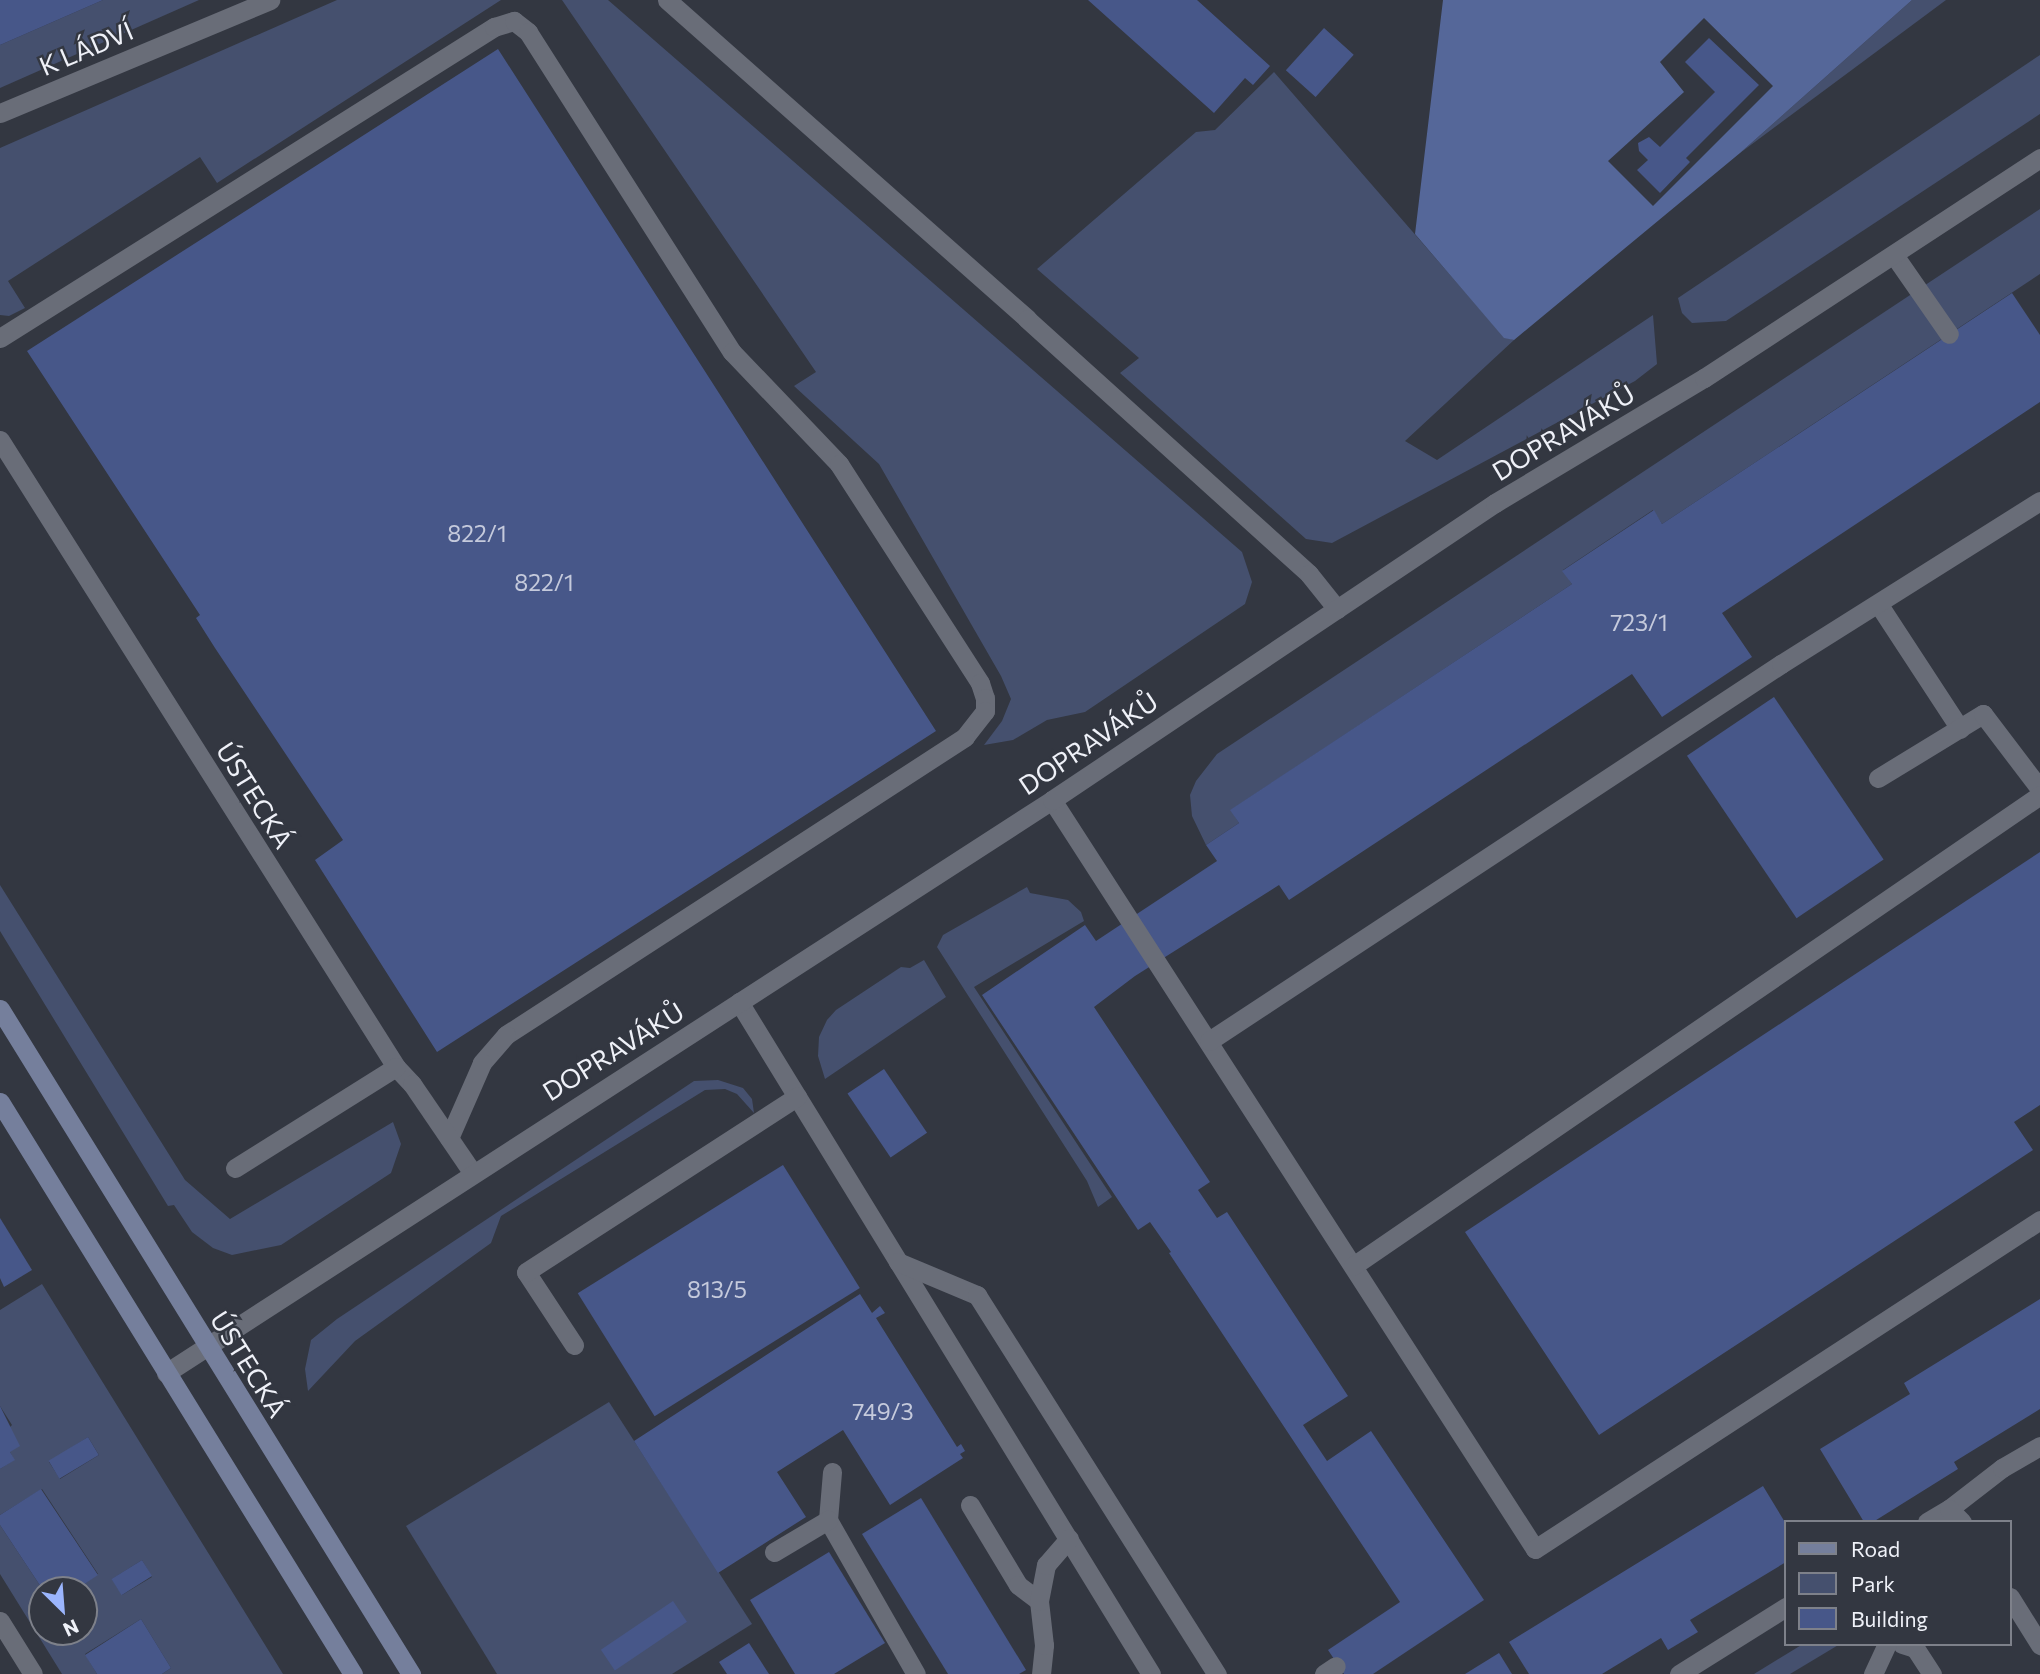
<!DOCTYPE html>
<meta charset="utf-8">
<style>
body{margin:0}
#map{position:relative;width:2040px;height:1674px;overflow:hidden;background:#333741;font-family:Commissioner,sans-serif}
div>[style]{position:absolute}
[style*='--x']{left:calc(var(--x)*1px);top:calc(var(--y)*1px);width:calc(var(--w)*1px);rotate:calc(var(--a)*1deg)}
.green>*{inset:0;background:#45506e}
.forest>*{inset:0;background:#556799}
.building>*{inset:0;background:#475789;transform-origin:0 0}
.service>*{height:19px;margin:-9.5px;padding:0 9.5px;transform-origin:9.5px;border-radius:9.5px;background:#696d78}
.minor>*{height:19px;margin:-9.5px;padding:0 9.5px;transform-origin:9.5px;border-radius:9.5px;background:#696d78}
.tertiary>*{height:19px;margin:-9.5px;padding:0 9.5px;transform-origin:9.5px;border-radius:9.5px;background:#696d78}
.secondary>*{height:19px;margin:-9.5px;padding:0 9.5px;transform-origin:9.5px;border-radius:9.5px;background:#757f9c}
span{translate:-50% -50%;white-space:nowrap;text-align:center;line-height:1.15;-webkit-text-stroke:5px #333741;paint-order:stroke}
.number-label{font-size:23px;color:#c5cadc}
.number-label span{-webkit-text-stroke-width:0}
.street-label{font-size:26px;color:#eff1f8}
.legend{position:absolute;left:1784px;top:1520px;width:228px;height:126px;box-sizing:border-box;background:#333741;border:2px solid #7e818a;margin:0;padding:9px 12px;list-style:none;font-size:21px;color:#eff1f8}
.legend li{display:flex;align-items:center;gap:14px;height:35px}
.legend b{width:35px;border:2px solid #7e818a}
.north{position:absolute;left:28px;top:1576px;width:70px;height:70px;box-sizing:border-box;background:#333741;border:2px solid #7e818a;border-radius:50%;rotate:155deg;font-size:19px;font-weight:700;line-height:28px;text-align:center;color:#eff1f8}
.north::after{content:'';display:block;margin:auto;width:24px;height:32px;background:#9bb5fd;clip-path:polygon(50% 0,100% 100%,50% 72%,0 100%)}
</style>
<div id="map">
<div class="green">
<i style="clip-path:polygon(103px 0,199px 0,0 88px,0 45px)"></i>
<i style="clip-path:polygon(337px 0,501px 0,217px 183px,200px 157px,8px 281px,25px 308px,9px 316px,0 315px,0 148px)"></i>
<i style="clip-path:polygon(562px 0,608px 0,1242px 552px,1252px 582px,1245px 604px,1085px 712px,1047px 720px,1013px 740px,984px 745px,1002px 721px,1011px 699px,1001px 676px,879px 464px,794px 386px,816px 372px)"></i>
<i style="clip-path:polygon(1912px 0,1946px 0,1740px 153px)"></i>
<i style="clip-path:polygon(2040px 55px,2040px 114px,1726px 321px,1692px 323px,1682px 313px,1678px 298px)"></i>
<i style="clip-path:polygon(1274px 72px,1504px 337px,1514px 340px,1405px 441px,1437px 460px,1653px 315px,1657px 364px,1635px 381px,1332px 543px,1306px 539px,1120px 373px,1139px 358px,1037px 269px,1196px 132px,1215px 130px)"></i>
<i style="clip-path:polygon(2040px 209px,2040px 274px,1662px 524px,1653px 510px,1563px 570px,1572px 584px,1231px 810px,1239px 823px,1206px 845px,1192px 816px,1190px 795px,1196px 781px,1217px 754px)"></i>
<i style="clip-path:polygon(0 885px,185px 1180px,230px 1219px,393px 1122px,401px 1144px,391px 1173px,281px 1245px,232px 1255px,213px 1248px,192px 1232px,174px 1205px,168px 1206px,0 931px)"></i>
<i style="clip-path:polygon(1027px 887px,1030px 893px,1068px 900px,1081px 912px,1084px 921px,974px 987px,1112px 1197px,1098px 1207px,1087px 1181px,937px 947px,943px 935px)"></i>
<i style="clip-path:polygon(924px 960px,946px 997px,825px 1079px,818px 1056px,819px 1037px,827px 1020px,836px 1010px,901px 967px,910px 968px)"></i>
<i style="clip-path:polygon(718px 1080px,743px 1088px,752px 1099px,754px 1113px,737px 1094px,725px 1089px,705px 1090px,501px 1216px,491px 1243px,355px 1341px,308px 1391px,305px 1369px,311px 1340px,337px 1319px,694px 1081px)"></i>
<i style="clip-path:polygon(evenodd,42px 1284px,283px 1674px,162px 1674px,171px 1668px,141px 1619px,85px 1654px,97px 1674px,62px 1674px,0 1574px,0 1525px,43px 1590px,42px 1632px,84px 1632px,85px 1596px,80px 1587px,98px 1574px,42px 1489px,0 1515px,0 1469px,14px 1460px,10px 1452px,9px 1428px,12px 1425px,0 1406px,0 1310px,42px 1284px,88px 1437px,99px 1455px,60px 1479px,49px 1462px,88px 1437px,42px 1284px,142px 1560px,152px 1577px,122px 1595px,112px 1579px,142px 1560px)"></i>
<i style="clip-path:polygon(609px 1402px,752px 1624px,672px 1674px,497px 1674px,406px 1526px)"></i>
<i style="clip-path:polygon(1803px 1644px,1840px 1644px,1790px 1674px,1754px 1674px)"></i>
</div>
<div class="forest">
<i style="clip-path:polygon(evenodd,1443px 0,1912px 0,1740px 153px,1514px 340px,1504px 338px,1415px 234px,1443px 0,1704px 18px,1773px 86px,1653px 206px,1608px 161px,1684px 92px,1660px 62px,1704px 18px)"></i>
</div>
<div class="building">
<i style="clip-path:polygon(0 0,103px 0,0 45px)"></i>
<i style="clip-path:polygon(1088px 0,1197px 0,1270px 66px,1253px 85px,1245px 78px,1214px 113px)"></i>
<i style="left:1324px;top:28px;width:40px;height:57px;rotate:42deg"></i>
<i style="clip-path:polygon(1709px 38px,1759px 85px,1686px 158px,1690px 162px,1660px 193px,1637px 170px,1648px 160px,1639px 151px,1638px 143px,1649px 137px,1660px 147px,1715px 92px,1685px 62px)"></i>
<i style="clip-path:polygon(498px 49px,936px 731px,437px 1052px,315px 860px,343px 840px,215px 648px,196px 618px,200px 615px,27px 351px)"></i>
<i style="clip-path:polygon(2012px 293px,2040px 335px,2040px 402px,1722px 613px,1752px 657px,1662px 717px,1632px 674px,1289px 900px,1279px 885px,1135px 976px,1094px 1007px,1210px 1182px,1198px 1190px,1217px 1218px,1227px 1212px,1348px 1396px,1303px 1425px,1327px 1461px,1371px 1431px,1484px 1600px,1373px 1674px,1344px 1674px,1328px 1650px,1400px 1602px,1169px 1253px,1171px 1252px,1150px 1222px,1138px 1230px,982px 995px,1085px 925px,1096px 941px,1217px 861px,1206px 845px,1239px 823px,1230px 810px,1572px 584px,1562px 571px,1654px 510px,1662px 524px)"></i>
<i style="left:1774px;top:697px;width:196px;height:105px;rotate:56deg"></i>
<i style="clip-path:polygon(2040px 852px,2040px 1105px,2014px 1122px,2033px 1150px,1599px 1435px,1465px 1232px)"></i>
<i style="left:884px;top:1069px;width:77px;height:44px;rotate:56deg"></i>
<i style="left:783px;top:1165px;width:145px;height:242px;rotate:58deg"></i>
<i style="clip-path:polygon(0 1218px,32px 1270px,4px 1287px,0 1278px)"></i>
<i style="clip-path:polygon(860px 1294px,872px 1313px,880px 1306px,885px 1313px,876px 1318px,957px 1447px,961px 1444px,965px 1451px,960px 1454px,963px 1458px,890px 1505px,843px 1430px,777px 1472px,806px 1517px,718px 1573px,634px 1441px)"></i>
<i style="clip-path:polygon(2040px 1299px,2040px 1409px,1954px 1462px,1958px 1469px,1873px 1522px,1864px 1522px,1820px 1449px,1910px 1394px,1904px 1383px)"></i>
<i style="clip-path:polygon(0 1406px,20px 1446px,10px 1452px,15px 1460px,0 1469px)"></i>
<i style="left:88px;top:1437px;width:21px;height:46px;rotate:59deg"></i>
<i style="clip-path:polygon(1763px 1486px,1786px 1524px,1786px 1562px,1690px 1620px,1698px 1632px,1668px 1650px,1661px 1638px,1602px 1674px,1529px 1674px,1509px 1642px)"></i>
<i style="clip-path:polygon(41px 1489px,98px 1575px,80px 1587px,82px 1590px,43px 1590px,0 1525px,0 1515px)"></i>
<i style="clip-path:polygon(921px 1498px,1026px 1670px,1019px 1674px,948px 1674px,862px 1534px)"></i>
<i style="clip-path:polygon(829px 1552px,885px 1643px,834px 1674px,795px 1674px,750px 1600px)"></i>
<i style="left:142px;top:1560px;width:19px;height:36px;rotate:58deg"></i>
<i style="left:673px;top:1601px;width:25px;height:87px;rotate:56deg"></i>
<i style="clip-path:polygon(141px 1619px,171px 1668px,162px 1674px,97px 1674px,85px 1655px)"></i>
<i style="clip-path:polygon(749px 1643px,769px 1674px,727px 1674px,719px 1662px)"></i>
<i style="clip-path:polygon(1499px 1653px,1512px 1674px,1465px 1674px)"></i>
</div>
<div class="service">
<i style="--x:1894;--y:255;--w:96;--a:55.2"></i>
<i style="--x:0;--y:338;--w:584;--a:-32.19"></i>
<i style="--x:494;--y:27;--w:21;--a:-17"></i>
<i style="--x:514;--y:21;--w:18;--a:38"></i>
<i style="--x:528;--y:32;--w:379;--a:57.5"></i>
<i style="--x:732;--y:352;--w:155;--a:46.3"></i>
<i style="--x:839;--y:464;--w:260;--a:57.2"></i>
<i style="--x:980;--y:683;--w:16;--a:72"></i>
<i style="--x:985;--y:698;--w:13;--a:90"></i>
<i style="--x:985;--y:711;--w:33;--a:128"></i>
<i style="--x:965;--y:737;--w:547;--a:147.01"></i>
<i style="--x:506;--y:1035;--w:37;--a:131"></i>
<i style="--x:482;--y:1063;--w:82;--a:113.7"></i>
<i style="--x:0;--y:440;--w:742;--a:57.72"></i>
<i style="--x:396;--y:1067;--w:23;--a:47"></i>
<i style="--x:412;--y:1084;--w:107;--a:55.7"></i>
<i style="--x:1879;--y:605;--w:148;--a:56.8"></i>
<i style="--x:1878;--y:778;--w:123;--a:-31.4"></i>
<i style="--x:1983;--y:714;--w:94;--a:52.8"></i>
<i style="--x:1052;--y:800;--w:891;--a:57.18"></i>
<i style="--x:1535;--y:1549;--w:603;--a:-33.08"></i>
<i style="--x:739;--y:1002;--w:788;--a:58.49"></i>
<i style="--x:1209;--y:1041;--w:685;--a:-33.39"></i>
<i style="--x:1781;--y:664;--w:306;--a:-32.2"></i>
<i style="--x:235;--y:1168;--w:190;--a:-32.1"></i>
<i style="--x:898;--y:1262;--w:86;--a:22.7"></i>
<i style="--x:977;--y:1295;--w:449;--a:57.7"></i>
<i style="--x:1353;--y:1266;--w:833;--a:-34.43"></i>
<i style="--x:574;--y:1345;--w:87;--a:-123.3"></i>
<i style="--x:526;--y:1272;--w:323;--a:-32.9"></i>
<i style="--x:832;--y:1472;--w:48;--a:94.8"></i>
<i style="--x:828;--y:1520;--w:177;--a:60.3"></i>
<i style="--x:970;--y:1505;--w:93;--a:59"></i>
<i style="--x:1018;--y:1585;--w:26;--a:37"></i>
<i style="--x:1949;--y:1509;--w:67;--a:-37.7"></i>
<i style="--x:2002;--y:1468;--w:44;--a:-30.1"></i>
<i style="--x:1927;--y:1522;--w:26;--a:-31"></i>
<i style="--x:1949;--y:1509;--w:18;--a:45"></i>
<i style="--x:774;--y:1552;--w:63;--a:-30.7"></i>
<i style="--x:2010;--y:1597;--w:57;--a:58"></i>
<i style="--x:1902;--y:1644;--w:14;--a:17"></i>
<i style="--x:1915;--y:1648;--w:31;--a:57"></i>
<i style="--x:1041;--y:1674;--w:29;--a:-84"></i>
<i style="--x:1044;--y:1645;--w:44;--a:-96.5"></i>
<i style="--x:1039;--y:1601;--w:37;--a:-79"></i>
<i style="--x:1046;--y:1565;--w:35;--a:-49"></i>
<i style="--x:1324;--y:1674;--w:14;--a:-34"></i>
<i style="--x:1679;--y:1674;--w:126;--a:-32.1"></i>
<i style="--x:1873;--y:1674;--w:33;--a:-65"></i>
</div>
<div class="minor">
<i style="--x:667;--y:0;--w:481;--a:41.5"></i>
<i style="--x:1027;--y:319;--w:380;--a:42.1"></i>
<i style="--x:1309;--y:574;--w:45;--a:51.3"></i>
<i style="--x:166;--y:1373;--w:1055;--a:-32.89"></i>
<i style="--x:1052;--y:800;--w:533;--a:-33.84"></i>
<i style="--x:1495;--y:503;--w:244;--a:-30.9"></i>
<i style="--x:1704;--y:378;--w:402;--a:-33.2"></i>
<i style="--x:0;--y:1621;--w:62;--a:58.1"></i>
</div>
<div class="tertiary">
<i style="--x:0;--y:113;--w:293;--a:-22.7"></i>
</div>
<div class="secondary">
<i style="--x:0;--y:1009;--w:782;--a:58.28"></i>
<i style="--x:0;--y:1102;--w:672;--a:58.32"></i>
</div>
<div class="number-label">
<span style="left:477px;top:533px">822/1</span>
<span style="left:544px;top:582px">822/1</span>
<span style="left:1639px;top:622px">723/1</span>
<span style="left:717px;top:1289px">813/5</span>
<span style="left:883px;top:1411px">749/3</span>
</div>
<div class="street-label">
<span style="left:86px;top:48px;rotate:-23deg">K LÁDVÍ</span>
<span style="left:1563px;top:432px;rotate:-31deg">DOPRAVÁKŮ</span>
<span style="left:1088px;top:743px;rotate:-34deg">DOPRAVÁKŮ</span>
<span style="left:255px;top:795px;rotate:58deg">ÚSTECKÁ</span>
<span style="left:613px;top:1051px;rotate:-32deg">DOPRAVÁKŮ</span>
<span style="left:249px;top:1364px;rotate:58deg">ÚSTECKÁ</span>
</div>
<ul class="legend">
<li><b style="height:9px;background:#757f9c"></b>Road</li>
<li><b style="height:19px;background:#45506e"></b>Park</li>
<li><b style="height:19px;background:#475789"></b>Building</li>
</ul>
<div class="north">N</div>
</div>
